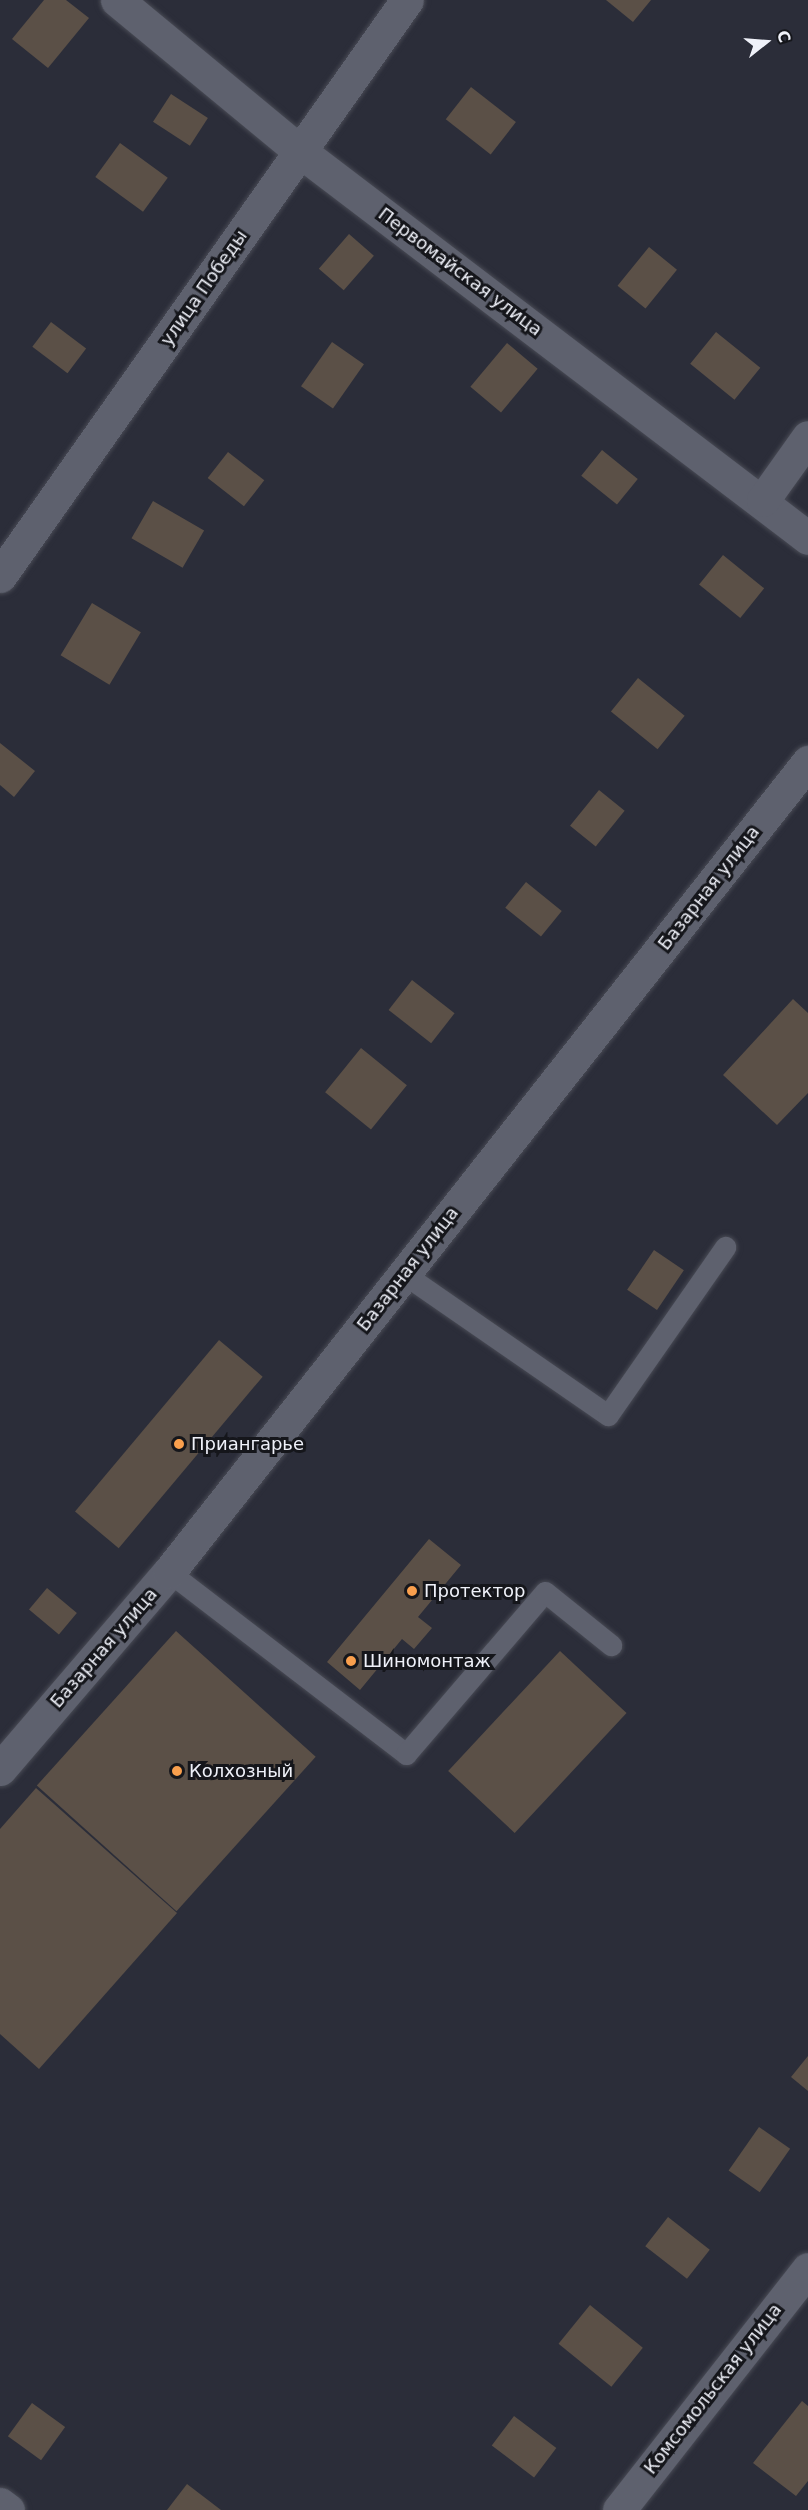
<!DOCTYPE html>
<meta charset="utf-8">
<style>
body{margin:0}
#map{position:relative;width:808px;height:2510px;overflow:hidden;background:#2b2d39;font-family:"DejaVu Sans",sans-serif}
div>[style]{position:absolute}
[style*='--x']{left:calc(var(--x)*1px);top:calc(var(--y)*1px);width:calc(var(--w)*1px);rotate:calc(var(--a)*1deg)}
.building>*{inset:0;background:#5b5047;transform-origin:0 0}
.roads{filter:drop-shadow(0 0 2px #484a54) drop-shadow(0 0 2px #484a54)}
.service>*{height:21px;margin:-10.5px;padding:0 10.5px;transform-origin:10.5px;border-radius:10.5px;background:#5e616e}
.minor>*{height:33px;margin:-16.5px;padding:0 16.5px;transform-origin:16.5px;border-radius:16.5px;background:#5e616e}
.dots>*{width:16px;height:16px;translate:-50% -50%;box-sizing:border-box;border:3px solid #15161b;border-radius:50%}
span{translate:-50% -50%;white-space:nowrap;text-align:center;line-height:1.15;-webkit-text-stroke:6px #15161b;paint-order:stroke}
.street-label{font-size:18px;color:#eff1f9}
.poi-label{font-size:18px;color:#eff1f9}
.left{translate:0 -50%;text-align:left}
.north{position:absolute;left:736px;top:12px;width:60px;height:60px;-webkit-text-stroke:4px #15161b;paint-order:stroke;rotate:73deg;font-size:16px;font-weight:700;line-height:24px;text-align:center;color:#eff1f9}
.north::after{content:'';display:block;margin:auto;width:21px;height:27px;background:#eff1f9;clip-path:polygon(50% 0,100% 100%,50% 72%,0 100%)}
</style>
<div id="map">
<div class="building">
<i style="clip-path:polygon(44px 0,66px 0,89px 18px,48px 68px,12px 39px)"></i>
<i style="clip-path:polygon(606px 0,651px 0,633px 22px)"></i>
<i style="left:471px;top:87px;width:57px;height:41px;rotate:38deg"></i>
<i style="left:171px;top:94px;width:44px;height:33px;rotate:33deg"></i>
<i style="left:120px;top:143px;width:59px;height:42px;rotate:36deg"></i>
<i style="left:349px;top:234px;width:33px;height:46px;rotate:41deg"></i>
<i style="left:649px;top:247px;width:36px;height:50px;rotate:39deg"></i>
<i style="left:51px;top:322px;width:44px;height:31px;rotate:37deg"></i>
<i style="left:716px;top:332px;width:57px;height:41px;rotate:39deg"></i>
<i style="left:332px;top:342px;width:39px;height:54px;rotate:35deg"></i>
<i style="left:507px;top:343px;width:40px;height:57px;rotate:40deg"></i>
<i style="left:602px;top:450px;width:46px;height:33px;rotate:39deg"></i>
<i style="left:228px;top:452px;width:46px;height:33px;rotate:38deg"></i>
<i style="left:153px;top:501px;width:59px;height:43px;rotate:30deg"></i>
<i style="left:723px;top:555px;width:53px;height:38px;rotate:39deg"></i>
<i style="left:92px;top:603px;width:57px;height:61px;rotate:31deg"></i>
<i style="left:638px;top:678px;width:60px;height:43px;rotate:39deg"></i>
<i style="clip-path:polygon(0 743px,35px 771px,14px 797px,0 785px)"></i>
<i style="left:599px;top:790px;width:33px;height:46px;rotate:39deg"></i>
<i style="left:526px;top:882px;width:46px;height:33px;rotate:39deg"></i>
<i style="left:412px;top:980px;width:54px;height:38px;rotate:38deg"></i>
<i style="clip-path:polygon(793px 999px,808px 1013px,808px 1093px,777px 1125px,723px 1075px)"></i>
<i style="left:361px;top:1048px;width:59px;height:57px;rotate:39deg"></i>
<i style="left:654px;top:1250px;width:36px;height:48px;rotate:34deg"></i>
<i style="left:219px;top:1340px;width:57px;height:224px;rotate:40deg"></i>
<i style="clip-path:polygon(429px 1539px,461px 1565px,418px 1617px,432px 1628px,414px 1649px,402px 1639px,360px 1690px,327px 1662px)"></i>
<i style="left:47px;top:1588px;width:39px;height:28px;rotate:40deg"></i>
<i style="left:176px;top:1631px;width:188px;height:208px;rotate:42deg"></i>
<i style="left:560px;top:1651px;width:91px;height:164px;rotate:43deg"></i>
<i style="clip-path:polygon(36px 1788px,177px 1913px,39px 2069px,0 2034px,0 1829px)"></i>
<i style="clip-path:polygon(808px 2056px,808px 2091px,791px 2077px)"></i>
<i style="left:759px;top:2127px;width:38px;height:53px;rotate:35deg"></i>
<i style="left:668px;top:2217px;width:53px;height:37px;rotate:38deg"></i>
<i style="left:590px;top:2305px;width:68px;height:50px;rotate:39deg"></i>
<i style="clip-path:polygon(802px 2401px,808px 2406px,808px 2481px,796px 2496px,753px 2463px)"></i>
<i style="left:32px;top:2403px;width:41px;height:41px;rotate:36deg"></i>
<i style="left:514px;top:2416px;width:53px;height:37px;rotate:37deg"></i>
<i style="clip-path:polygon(187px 2484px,221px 2510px,167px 2510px)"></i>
</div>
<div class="roads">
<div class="service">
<i style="--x:404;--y:1274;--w:248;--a:34.7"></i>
<i style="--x:608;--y:1415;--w:205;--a:-55.1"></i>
<i style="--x:169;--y:1572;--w:299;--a:37.5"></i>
<i style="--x:406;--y:1754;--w:213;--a:-49.4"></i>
<i style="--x:545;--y:1592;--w:85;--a:38.8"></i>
</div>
<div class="minor">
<i style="--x:117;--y:0;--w:239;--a:39.6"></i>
<i style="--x:301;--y:152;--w:637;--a:37.28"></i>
<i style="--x:763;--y:500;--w:77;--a:-54.5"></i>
<i style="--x:0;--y:576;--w:705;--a:-54.76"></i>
<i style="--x:0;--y:1769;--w:260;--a:-49.4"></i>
<i style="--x:169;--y:1572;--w:1032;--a:-51.73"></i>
<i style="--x:0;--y:2504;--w:10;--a:37"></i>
<i style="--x:619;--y:2510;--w:306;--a:-51.9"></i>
</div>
</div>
<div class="dots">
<i style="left:179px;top:1444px;background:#f99f4d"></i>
<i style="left:412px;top:1591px;background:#f99f4d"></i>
<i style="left:351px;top:1661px;background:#f99f4d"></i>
<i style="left:177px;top:1771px;background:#f99f4d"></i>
</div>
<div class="street-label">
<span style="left:460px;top:272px;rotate:37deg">Первомайская улица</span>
<span style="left:204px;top:288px;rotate:-55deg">улица Победы</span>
<span style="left:709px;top:888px;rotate:-52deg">Базарная улица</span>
<span style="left:408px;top:1269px;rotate:-52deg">Базарная улица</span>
<span style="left:104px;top:1648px;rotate:-49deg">Базарная улица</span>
<span style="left:713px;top:2389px;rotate:-52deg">Комсомольская улица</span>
</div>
<div class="poi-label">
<span class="left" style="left:191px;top:1444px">Приангарье</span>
<span class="left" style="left:424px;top:1591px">Протектор</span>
<span class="left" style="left:363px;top:1661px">Шиномонтаж</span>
<span class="left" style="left:189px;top:1771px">Колхозный</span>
</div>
<div class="north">С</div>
</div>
